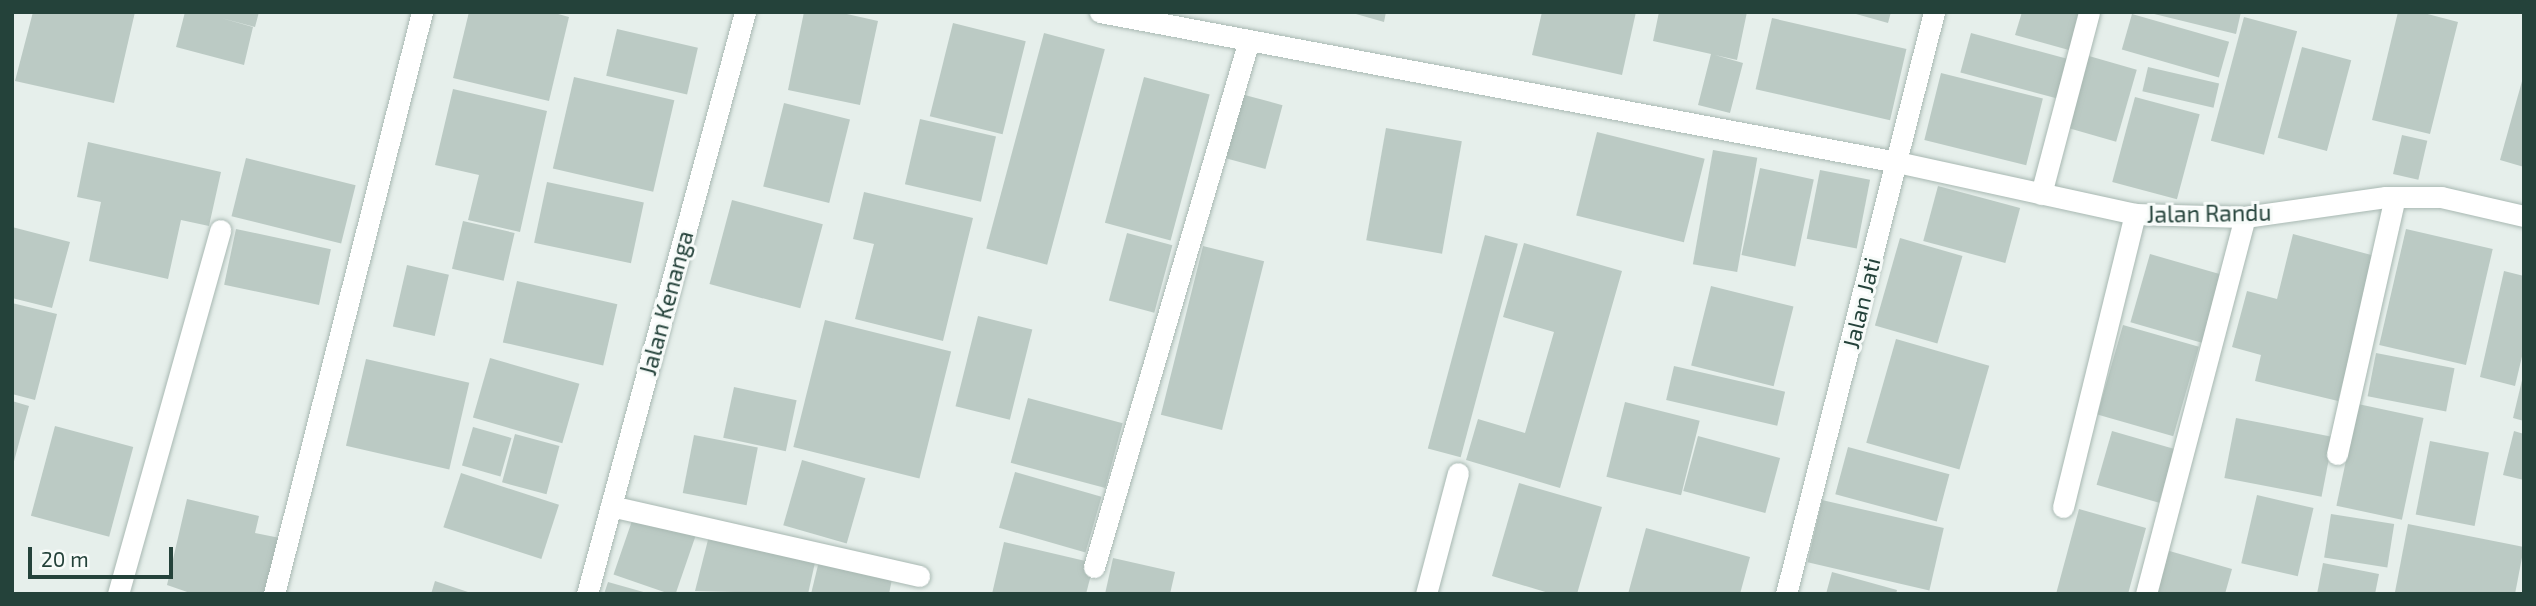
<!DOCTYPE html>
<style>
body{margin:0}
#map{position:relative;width:2536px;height:606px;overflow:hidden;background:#e6efeb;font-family:"Exo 2",sans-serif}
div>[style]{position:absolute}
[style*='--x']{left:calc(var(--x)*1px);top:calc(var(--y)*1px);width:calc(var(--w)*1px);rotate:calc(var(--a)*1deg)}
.building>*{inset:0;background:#bbcac4;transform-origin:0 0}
.roads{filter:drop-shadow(0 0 2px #a8b8b2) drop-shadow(0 0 2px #a8b8b2)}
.service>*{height:21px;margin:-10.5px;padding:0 10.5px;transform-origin:10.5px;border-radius:10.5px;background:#fff}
.minor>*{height:21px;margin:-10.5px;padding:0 10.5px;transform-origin:10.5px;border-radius:10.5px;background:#fff}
span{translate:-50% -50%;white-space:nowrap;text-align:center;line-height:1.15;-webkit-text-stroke:6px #f7fbf9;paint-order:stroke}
.street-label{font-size:23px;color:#24423a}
.frame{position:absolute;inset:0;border:14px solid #24423a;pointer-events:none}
.scale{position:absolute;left:28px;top:547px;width:145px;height:32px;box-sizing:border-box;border:4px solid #24423a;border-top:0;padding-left:9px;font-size:21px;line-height:24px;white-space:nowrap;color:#24423a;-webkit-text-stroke:5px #f7fbf9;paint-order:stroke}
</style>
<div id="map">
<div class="building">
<i style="clip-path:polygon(33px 12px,135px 12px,114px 103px,15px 81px)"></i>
<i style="clip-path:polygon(185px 12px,259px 12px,255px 27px,221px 18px,253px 27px,244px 65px,176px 47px)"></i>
<i style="clip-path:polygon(469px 12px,551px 12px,569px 17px,549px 101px,453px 78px)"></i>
<i style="clip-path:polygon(804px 12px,838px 12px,878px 21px,860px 105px,788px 90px)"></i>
<i style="clip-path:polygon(1349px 12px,1386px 12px,1384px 22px)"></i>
<i style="clip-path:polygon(1542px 12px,1636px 12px,1622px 75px,1532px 55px)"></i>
<i style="clip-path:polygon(1659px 12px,1747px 12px,1737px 60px,1715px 55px,1743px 63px,1730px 113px,1698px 105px,1711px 54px,1653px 41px)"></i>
<i style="clip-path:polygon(1849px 12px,1891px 12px,1888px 23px)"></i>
<i style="clip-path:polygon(2022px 12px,2088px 12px,2076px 52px,2015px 35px)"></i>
<i style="clip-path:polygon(2146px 12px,2241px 12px,2236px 34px)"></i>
<i style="clip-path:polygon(2398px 12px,2420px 12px,2458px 22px,2430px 134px,2372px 120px)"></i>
<i style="left:2132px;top:14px;width:101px;height:37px;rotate:16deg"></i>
<i style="left:2244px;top:17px;width:55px;height:128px;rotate:15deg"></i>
<i style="left:1772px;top:18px;width:138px;height:73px;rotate:13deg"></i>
<i style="left:953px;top:23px;width:75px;height:96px;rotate:14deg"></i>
<i style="left:617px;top:29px;width:83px;height:48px;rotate:13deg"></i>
<i style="left:1044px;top:33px;width:63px;height:223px;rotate:15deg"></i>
<i style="left:1971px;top:33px;width:109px;height:41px;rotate:15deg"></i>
<i style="left:2302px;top:47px;width:51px;height:94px;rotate:15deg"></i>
<i style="left:2082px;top:54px;width:57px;height:75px;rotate:16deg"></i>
<i style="left:2148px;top:67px;width:73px;height:25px;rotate:13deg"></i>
<i style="left:1941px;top:73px;width:105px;height:69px;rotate:14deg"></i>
<i style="clip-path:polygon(2524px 74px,2524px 167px,2500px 160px)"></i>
<i style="left:574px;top:77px;width:103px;height:94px;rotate:13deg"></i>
<i style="left:1144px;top:77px;width:68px;height:151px;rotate:15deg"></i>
<i style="clip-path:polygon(453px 89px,547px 111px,520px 232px,468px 220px,479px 175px,435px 165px)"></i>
<i style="left:1241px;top:94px;width:43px;height:66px;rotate:15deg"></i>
<i style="left:2135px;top:97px;width:67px;height:88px;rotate:15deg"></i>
<i style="left:784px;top:103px;width:68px;height:86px;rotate:14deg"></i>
<i style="left:920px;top:119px;width:78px;height:67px;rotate:13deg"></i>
<i style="left:1386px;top:128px;width:77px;height:114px;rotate:10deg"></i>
<i style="left:1597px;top:132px;width:111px;height:86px;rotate:14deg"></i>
<i style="left:2402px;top:135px;width:26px;height:40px;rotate:13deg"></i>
<i style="clip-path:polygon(88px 142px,221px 172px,209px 226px,181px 220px,168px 279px,89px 261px,101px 202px,77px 197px)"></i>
<i style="left:1713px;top:150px;width:45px;height:116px;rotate:10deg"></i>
<i style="left:246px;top:158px;width:113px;height:60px;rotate:14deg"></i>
<i style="left:1760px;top:168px;width:55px;height:89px;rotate:12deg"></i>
<i style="left:1820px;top:170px;width:51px;height:70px;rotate:11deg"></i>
<i style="left:547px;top:182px;width:99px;height:62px;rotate:12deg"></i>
<i style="left:1938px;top:186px;width:85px;height:57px;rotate:15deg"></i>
<i style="clip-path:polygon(864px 192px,973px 218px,943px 341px,855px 319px,874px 244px,853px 239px)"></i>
<i style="left:732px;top:200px;width:94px;height:87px;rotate:15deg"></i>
<i style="left:463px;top:221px;width:53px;height:49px;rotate:13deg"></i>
<i style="clip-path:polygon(12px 227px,70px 242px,52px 308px,12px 298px)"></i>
<i style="left:236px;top:229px;width:97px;height:57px;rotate:12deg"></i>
<i style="left:2406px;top:229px;width:89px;height:119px;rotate:13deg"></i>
<i style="left:1127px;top:233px;width:47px;height:70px;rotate:15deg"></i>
<i style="clip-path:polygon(2293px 234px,2375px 256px,2338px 401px,2255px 381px,2261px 355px,2232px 347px,2247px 291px,2277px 299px)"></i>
<i style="left:1485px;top:235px;width:34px;height:221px;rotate:15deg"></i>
<i style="left:1900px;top:238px;width:65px;height:91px;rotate:16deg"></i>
<i style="clip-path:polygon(1524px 243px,1622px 271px,1560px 488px,1466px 460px,1478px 419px,1525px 433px,1554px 332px,1503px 317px)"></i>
<i style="left:1203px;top:246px;width:63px;height:174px;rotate:14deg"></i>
<i style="left:2150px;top:254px;width:75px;height:71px;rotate:16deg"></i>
<i style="left:407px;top:265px;width:43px;height:63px;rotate:13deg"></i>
<i style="clip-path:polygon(2504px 271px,2524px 276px,2524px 348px,2515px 386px,2480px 377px)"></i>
<i style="left:517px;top:281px;width:103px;height:63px;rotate:13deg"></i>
<i style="left:1711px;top:286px;width:85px;height:82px;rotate:14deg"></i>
<i style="clip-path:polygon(12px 303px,57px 314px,35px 400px,12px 394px)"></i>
<i style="left:978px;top:316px;width:56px;height:93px;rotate:14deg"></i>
<i style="left:825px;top:320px;width:130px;height:131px;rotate:14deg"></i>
<i style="left:2123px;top:325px;width:79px;height:93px;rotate:16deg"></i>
<i style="left:1896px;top:339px;width:97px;height:108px;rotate:16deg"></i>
<i style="left:2376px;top:353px;width:80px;height:44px;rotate:11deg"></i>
<i style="left:490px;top:358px;width:93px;height:62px;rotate:16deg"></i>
<i style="left:366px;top:359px;width:106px;height:89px;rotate:13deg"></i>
<i style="left:1674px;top:366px;width:114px;height:35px;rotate:13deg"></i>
<i style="clip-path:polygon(2523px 376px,2524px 376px,2524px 421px,2513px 418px)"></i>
<i style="left:734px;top:387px;width:64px;height:52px;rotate:12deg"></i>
<i style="left:1028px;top:398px;width:98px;height:67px;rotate:15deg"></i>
<i style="clip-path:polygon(12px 401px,29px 406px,13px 465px,12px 465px)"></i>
<i style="left:1625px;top:402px;width:77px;height:77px;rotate:14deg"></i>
<i style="left:2358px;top:404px;width:67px;height:104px;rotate:12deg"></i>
<i style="left:2236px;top:418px;width:99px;height:61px;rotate:11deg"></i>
<i style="left:55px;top:426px;width:81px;height:93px;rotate:15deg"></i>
<i style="left:473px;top:427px;width:40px;height:40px;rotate:16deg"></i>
<i style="left:2112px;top:431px;width:65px;height:56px;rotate:16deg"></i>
<i style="clip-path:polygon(2514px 431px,2524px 434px,2524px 480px,2503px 475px)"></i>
<i style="left:515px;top:434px;width:46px;height:50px;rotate:15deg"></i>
<i style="left:694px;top:435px;width:65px;height:59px;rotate:11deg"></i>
<i style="left:1698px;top:436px;width:85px;height:57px;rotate:15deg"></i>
<i style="left:2430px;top:441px;width:60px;height:75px;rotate:11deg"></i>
<i style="left:1848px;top:447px;width:105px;height:49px;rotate:15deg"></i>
<i style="left:802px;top:460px;width:66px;height:68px;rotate:16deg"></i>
<i style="left:1015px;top:472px;width:90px;height:58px;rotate:16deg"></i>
<i style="left:461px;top:473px;width:103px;height:57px;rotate:18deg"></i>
<i style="clip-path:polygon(1519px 483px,1602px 507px,1577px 594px,1552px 594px,1492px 576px)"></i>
<i style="left:2257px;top:495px;width:58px;height:70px;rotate:13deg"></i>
<i style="clip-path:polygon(187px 499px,259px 516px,255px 533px,285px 539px,271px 594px,193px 594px,167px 585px)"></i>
<i style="left:1822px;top:500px;width:125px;height:64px;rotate:13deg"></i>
<i style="clip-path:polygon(2079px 509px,2146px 528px,2128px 594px,2056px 594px)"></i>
<i style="left:2331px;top:514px;width:64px;height:44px;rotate:9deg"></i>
<i style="left:634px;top:515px;width:65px;height:63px;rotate:19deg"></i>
<i style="clip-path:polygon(2408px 524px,2524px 547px,2515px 594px,2395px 592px)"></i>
<i style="clip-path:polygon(1646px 528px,1750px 557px,1740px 594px,1628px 594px)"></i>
<i style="clip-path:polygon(710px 532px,816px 558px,808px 594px,695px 591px)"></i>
<i style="clip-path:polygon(1004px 542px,1094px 563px,1086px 594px,992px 594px)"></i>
<i style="clip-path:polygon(2166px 550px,2232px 569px,2225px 594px,2154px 594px)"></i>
<i style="clip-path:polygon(1113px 558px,1175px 572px,1170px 594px,1105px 594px)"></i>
<i style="clip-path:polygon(819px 561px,892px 579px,889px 594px,811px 594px)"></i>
<i style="clip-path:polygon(2323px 563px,2379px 574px,2375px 594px,2317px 594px)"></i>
<i style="clip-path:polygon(1832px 572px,1897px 590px,1896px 594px,1826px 594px)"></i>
<i style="clip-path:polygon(435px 581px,471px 593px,471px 594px,431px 594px)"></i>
<i style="clip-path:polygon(608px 582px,647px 593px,646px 594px,604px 594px)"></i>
</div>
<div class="roads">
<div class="service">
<i style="--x:2337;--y:454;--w:263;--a:-77.3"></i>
<i style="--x:2146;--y:594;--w:390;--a:-75.3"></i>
</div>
<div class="minor">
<i style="--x:1100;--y:12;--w:811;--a:10.66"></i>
<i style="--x:1897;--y:162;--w:244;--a:12.3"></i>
<i style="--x:2135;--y:214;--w:110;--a:1.6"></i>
<i style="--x:2245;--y:217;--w:142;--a:-8.1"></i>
<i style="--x:2386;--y:197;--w:55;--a:0"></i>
<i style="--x:2441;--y:197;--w:85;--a:12.9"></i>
<i style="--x:2041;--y:194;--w:188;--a:-75.2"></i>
<i style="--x:611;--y:506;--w:316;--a:12.8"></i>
<i style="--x:2063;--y:507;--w:302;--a:-76.2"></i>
<i style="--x:1094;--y:567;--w:549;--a:-73.61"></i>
<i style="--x:118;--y:594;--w:378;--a:-74.3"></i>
<i style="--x:274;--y:594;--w:601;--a:-75.73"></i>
<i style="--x:587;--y:594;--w:603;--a:-74.81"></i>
<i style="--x:1426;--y:594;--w:125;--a:-75.2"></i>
<i style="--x:1786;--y:594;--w:601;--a:-75.73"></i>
</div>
</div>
<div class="street-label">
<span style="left:2209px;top:213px;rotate:-1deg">Jalan Randu</span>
<span style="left:666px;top:303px;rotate:-75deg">Jalan Kenanga</span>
<span style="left:1861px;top:303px;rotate:-76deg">Jalan Jati</span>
</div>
<div class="frame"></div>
<div class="scale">20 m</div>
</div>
